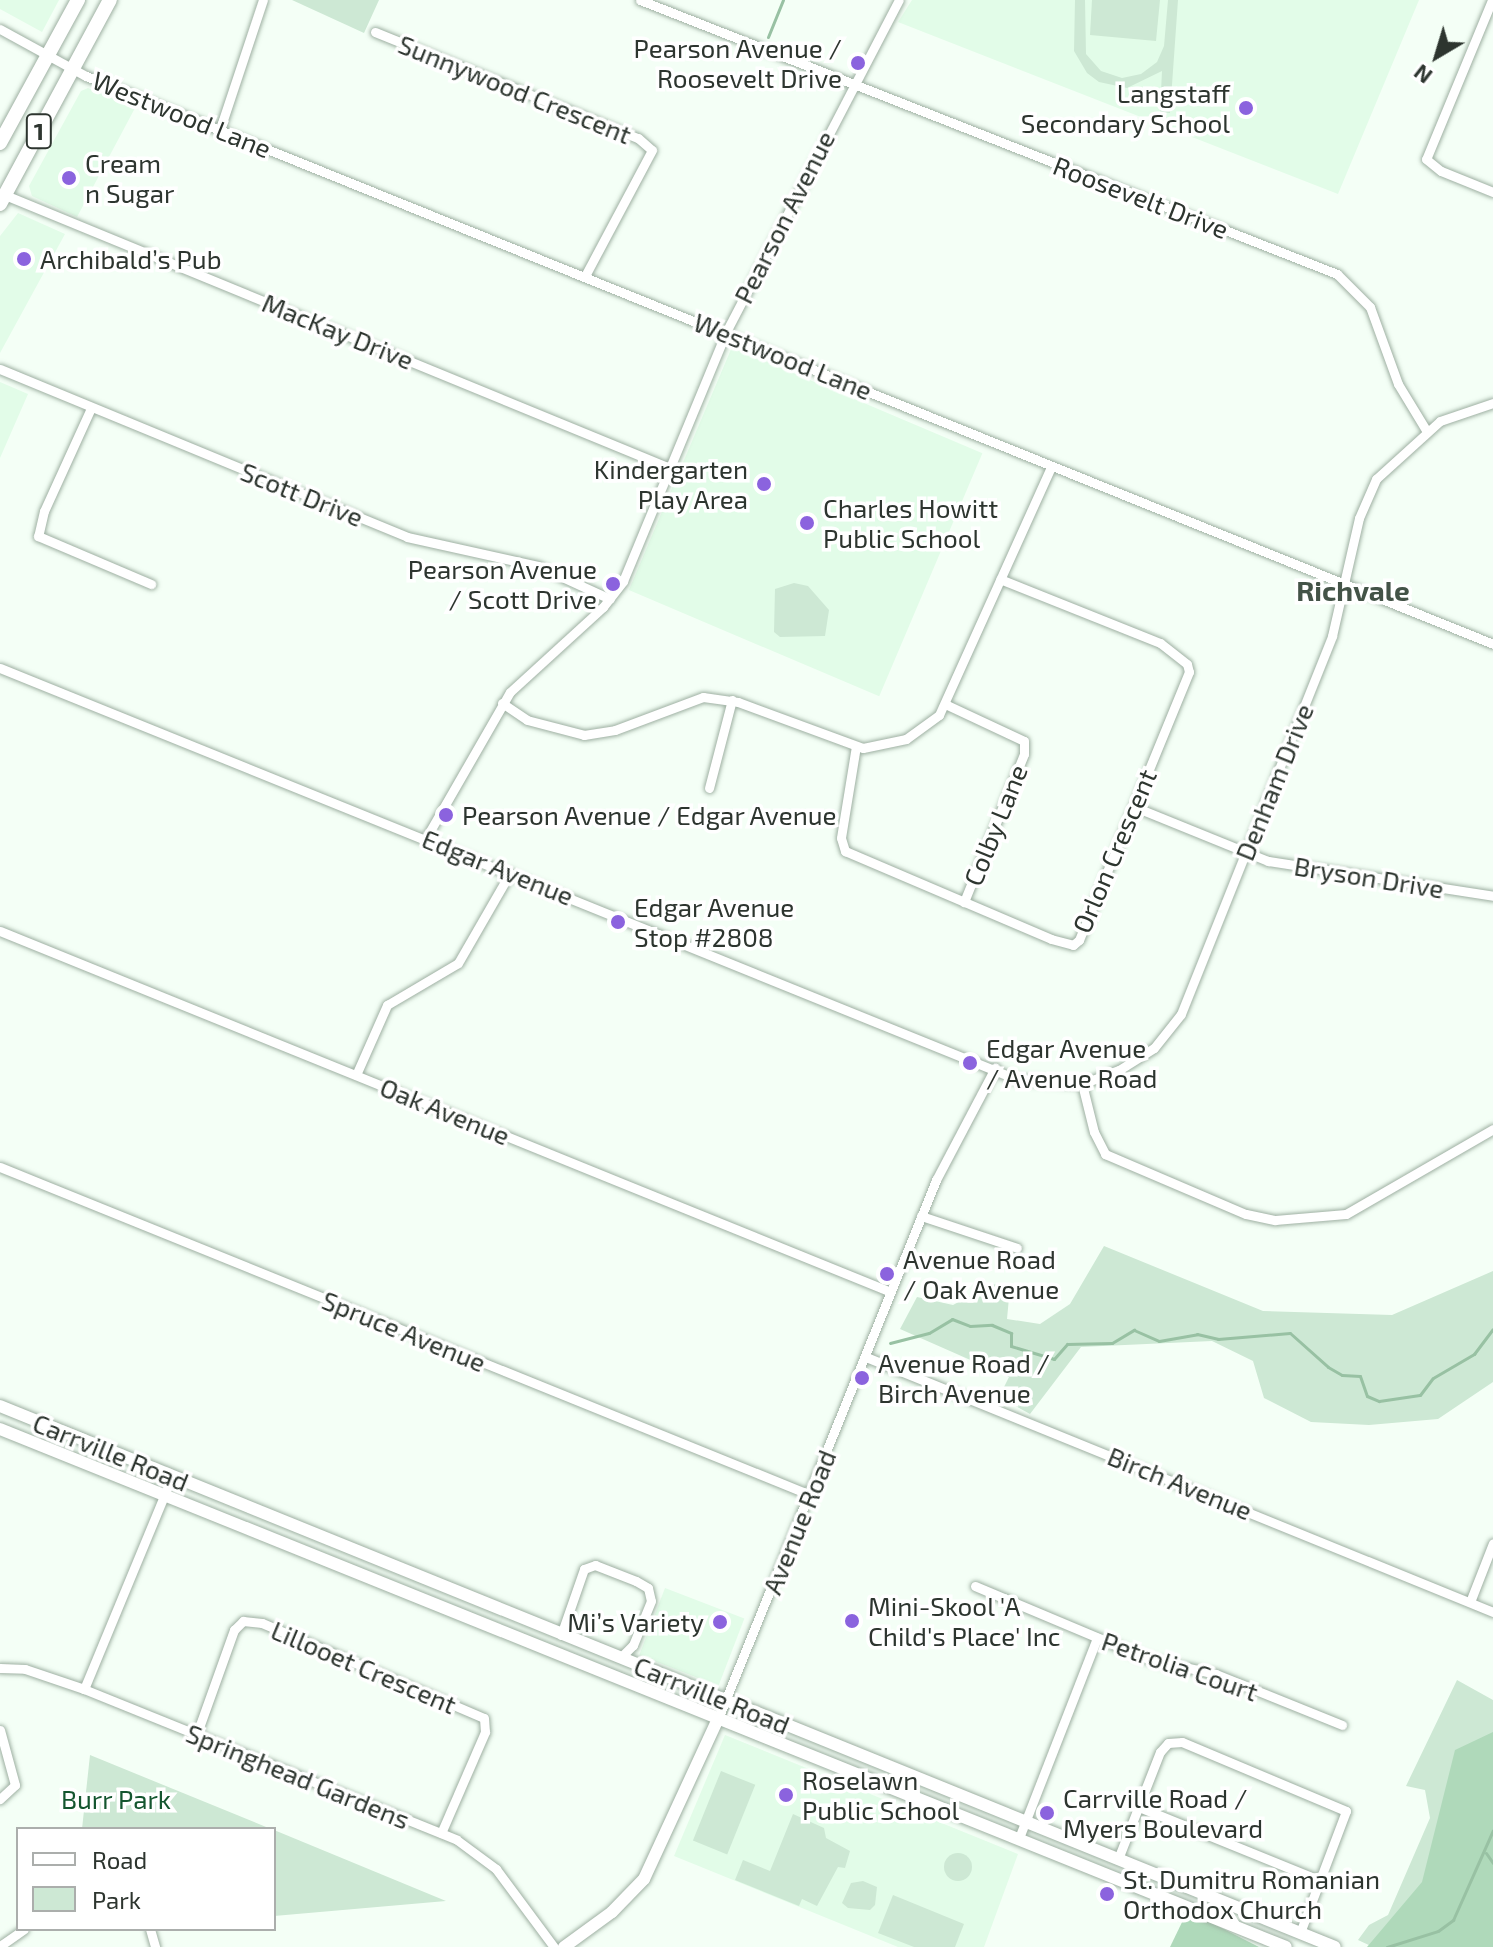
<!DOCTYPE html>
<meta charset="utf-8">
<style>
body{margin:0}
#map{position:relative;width:1493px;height:1947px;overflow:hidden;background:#f4fff6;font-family:"Exo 2",sans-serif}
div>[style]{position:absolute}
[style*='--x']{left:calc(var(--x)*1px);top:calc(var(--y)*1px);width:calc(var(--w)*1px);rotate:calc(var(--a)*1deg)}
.built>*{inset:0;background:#e2fce8;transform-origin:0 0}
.green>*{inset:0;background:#cde8d4;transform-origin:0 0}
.round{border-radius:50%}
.forest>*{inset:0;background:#afd9ba}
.stream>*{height:3px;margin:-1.5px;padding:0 1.5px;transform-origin:1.5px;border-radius:1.5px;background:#98c1a3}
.roads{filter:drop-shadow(0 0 2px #9eb0a2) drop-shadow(0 0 2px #9eb0a2)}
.street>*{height:9px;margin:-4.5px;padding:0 4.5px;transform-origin:4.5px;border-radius:4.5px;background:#fff}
.secondary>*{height:12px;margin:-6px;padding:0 6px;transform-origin:6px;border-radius:6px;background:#fff}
.primary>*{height:14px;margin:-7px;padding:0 7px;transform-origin:7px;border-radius:7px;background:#fff}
.dots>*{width:22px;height:22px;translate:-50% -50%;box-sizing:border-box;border:4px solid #fff;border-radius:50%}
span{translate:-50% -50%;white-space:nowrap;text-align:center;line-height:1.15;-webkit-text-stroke:7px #fff;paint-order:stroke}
.shield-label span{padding:2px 6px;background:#fff;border:2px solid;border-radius:6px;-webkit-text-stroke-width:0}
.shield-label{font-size:24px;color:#2d352f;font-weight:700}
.poi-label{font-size:26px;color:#2d352f}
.right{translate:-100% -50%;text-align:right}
.left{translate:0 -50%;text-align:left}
.street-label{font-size:26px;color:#2d352f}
.park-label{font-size:26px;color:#14562f}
.neighbourhood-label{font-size:28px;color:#435347;font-weight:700}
.legend{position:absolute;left:16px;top:1827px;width:260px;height:104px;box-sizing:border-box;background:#fff;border:2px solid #abaeac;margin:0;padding:10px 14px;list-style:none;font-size:24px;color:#2d352f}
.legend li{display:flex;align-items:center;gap:16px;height:40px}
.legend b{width:40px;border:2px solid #abaeac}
.north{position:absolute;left:1397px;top:16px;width:80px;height:80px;-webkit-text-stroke:6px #fff;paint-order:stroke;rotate:218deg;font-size:22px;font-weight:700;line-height:32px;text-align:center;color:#2d352f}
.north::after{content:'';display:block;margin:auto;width:28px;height:36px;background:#2d352f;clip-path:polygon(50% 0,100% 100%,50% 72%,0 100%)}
</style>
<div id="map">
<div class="built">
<i style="clip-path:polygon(0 0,59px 0,42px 32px,0 9px)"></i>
<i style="clip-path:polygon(912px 0,1419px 0,1338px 194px,898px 22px)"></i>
<i style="clip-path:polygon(88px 88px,135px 108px,77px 217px,32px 196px,29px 186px,81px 91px)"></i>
<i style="clip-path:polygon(18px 213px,65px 234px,0 353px,0 236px)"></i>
<i style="left:732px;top:347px;width:272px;height:264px;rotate:23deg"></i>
<i style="clip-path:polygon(0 382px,28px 394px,0 458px)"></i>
<i style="left:665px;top:1588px;width:85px;height:72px;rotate:21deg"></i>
<i style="clip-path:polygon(725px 1735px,1018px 1854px,984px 1947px,898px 1947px,674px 1856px)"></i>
</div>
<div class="green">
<i style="clip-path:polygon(292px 0,379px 0,364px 33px)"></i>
<i style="clip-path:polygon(1075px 0,1085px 0,1086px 54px,1101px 71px,1122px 78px,1141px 74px,1157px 62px,1164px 46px,1168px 0,1178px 0,1170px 113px,1160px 112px,1162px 71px,1127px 88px,1099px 82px,1087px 73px,1074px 51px)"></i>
<i style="clip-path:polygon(1092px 0,1160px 0,1156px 41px,1090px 35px)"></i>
<i style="clip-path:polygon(794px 583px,808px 586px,829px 610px,825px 636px,780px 637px,774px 632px,775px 589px)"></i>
<i style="clip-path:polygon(1104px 1246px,1263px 1311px,1392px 1315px,1493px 1271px,1493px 1382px,1438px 1419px,1369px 1425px,1311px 1422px,1264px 1398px,1253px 1361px,1212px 1341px,1081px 1347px,1030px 1414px,999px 1397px,1009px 1377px,900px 1329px,917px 1297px,953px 1305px,992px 1284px,1010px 1287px,1007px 1319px,1040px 1324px,1070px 1304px)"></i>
<i style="clip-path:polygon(1457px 1680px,1493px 1700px,1493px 1928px,1373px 1947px,1358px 1940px,1369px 1925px,1388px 1915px,1430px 1818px,1425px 1790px,1406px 1786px)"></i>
<i style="clip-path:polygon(90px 1755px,271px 1829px,82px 1829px)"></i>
<i style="left:721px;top:1771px;width:37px;height:75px;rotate:22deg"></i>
<i style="clip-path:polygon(793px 1814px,824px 1828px,826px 1838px,850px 1851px,845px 1868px,838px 1867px,817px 1906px,802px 1899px,799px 1906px,735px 1880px,743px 1860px,770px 1871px)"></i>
<i style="clip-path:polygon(274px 1830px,446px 1901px,274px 1916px)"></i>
<i class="round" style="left:944px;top:1853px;width:28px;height:28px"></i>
<i style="clip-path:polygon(863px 1881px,877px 1887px,875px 1905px,870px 1910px,848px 1908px,842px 1903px,851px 1883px)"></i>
<i style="clip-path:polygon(893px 1895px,964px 1924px,955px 1947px,914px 1947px,878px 1933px)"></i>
</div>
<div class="forest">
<i style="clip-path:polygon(1493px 1732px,1493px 1947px,1367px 1947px,1422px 1882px,1455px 1750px)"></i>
<i style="clip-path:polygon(1186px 1914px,1202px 1918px,1259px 1947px,1170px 1947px)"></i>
</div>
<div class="stream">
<i style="--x:768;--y:37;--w:40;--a:-68"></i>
<i style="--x:890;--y:1343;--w:40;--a:-14.4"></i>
<i style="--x:929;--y:1333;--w:27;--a:-31"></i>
<i style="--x:952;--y:1319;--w:19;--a:21"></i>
<i style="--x:970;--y:1326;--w:22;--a:-3"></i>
<i style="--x:992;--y:1325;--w:21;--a:23"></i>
<i style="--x:1011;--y:1333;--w:13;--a:90"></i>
<i style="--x:1011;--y:1346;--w:45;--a:16.8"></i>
<i style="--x:1054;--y:1359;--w:20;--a:-49"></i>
<i style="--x:1067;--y:1344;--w:45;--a:-1.3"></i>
<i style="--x:1112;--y:1343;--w:26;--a:-31"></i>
<i style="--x:1134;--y:1330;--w:27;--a:24"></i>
<i style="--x:1159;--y:1341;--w:39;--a:-10"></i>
<i style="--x:1197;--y:1334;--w:22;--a:13"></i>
<i style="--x:1218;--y:1339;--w:72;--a:-4.8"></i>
<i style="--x:1290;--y:1333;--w:51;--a:41.8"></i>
<i style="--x:1328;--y:1367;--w:16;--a:30"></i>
<i style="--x:1342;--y:1375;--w:18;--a:3"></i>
<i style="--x:1360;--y:1376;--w:21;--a:71"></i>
<i style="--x:1367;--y:1396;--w:13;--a:23"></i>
<i style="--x:1379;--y:1401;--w:41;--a:-8.3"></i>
<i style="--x:1420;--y:1395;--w:21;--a:-53"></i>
<i style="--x:1433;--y:1378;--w:48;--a:-30.3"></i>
<i style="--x:1474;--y:1354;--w:31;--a:-53"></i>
<i style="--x:1486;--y:1853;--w:12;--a:55"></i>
<i style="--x:1387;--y:1947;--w:53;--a:-17.4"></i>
<i style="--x:1438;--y:1931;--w:19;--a:-36"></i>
<i style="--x:1453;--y:1920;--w:98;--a:-66"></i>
</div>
<div class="roads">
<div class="street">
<i style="--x:640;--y:0;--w:749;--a:21.46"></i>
<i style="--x:1337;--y:274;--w:47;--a:45"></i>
<i style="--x:1370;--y:307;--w:82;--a:70"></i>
<i style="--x:1398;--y:384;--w:54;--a:58.7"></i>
<i style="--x:1492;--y:0;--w:172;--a:112.5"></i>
<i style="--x:1426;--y:159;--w:19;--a:39"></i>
<i style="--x:1441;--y:171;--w:56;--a:22"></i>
<i style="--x:0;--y:29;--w:98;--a:28.7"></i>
<i style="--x:86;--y:76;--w:1517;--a:21.98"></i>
<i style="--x:375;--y:32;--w:284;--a:22"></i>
<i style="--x:638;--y:138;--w:18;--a:41"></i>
<i style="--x:652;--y:150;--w:143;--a:118"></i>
<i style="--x:220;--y:129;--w:136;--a:-71.6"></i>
<i style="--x:5;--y:195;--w:719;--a:22.32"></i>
<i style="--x:0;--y:369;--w:440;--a:22.4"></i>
<i style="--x:407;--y:537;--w:134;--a:12.5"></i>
<i style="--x:538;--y:566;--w:79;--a:24.6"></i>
<i style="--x:91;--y:408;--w:113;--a:114.5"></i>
<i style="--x:44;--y:511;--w:26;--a:103"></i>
<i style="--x:38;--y:536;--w:123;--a:23"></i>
<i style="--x:0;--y:668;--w:1096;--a:22.02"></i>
<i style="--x:1016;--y:1079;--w:66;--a:4.3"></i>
<i style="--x:1082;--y:1084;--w:40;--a:-21"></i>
<i style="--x:1119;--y:1070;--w:41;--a:-32.2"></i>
<i style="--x:1154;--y:1048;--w:43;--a:-51.5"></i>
<i style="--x:1181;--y:1014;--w:407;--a:-68.2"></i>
<i style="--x:1332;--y:636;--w:121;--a:-77.1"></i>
<i style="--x:1359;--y:518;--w:43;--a:-66.4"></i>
<i style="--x:1376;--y:479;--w:86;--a:-42.2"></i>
<i style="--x:1440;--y:421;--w:56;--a:-18.8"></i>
<i style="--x:502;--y:703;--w:30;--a:34"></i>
<i style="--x:527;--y:720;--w:59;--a:14.7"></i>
<i style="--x:584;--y:735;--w:31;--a:-9"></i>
<i style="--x:615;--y:730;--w:94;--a:-20.6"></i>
<i style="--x:703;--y:697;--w:35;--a:8"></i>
<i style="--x:738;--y:702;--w:133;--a:20.2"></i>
<i style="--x:863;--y:748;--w:44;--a:-11.8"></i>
<i style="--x:906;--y:739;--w:41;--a:-36"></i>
<i style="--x:939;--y:715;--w:272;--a:-65.7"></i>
<i style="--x:945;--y:704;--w:87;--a:25.1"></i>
<i style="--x:1024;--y:741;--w:13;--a:90"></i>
<i style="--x:1024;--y:754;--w:160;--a:112.1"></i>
<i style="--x:856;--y:746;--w:93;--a:99.3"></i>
<i style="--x:841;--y:838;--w:14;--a:73"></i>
<i style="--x:845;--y:851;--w:224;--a:23.1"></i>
<i style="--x:1051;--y:939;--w:23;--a:15"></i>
<i style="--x:1073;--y:945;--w:8;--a:-40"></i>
<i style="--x:1079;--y:940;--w:290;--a:-67.7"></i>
<i style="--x:1189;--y:672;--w:8;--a:-104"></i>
<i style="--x:1187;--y:664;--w:34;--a:-142"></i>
<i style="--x:1160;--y:643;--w:172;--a:-158.2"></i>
<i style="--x:709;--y:788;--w:91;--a:-75.4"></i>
<i style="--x:1135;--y:807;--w:144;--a:22.1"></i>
<i style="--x:1268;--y:861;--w:228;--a:8.8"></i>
<i style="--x:426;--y:838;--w:168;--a:-60.1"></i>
<i style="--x:510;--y:692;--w:126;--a:-42.4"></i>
<i style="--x:603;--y:607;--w:33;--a:-52"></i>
<i style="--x:623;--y:581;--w:269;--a:-67.5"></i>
<i style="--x:726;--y:332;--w:374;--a:-62.5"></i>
<i style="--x:0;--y:931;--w:961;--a:22.06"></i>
<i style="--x:356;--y:1075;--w:77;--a:-66.1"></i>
<i style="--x:387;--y:1005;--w:82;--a:-30.6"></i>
<i style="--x:458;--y:963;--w:104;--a:-60"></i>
<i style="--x:1082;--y:1084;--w:49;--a:76"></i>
<i style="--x:1094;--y:1132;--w:25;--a:63"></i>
<i style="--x:1105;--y:1154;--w:153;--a:23.1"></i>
<i style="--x:1246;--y:1214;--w:30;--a:12"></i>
<i style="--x:1275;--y:1220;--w:71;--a:-4.8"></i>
<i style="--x:1346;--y:1214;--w:170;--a:-30"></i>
<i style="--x:0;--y:1167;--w:872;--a:22.03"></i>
<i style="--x:921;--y:1216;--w:101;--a:18.4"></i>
<i style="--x:866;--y:1357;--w:677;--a:22.13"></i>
<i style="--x:975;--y:1586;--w:189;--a:22.8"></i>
<i style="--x:1149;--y:1659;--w:69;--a:12.6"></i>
<i style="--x:1216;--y:1674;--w:136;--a:22"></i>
<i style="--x:1470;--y:1602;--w:63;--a:-68.7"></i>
<i style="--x:561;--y:1635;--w:70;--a:-70.8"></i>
<i style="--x:584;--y:1569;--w:12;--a:-20"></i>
<i style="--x:595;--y:1565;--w:44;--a:21.3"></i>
<i style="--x:636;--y:1581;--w:14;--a:30"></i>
<i style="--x:648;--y:1588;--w:13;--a:77"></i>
<i style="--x:651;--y:1601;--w:48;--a:112.2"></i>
<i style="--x:633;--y:1645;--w:18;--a:135"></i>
<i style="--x:0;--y:1668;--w:25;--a:2"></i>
<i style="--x:25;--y:1669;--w:62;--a:18.7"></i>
<i style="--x:84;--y:1689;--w:402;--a:22"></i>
<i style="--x:457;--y:1840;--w:49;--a:36.6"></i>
<i style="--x:496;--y:1869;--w:97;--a:53.4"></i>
<i style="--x:84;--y:1689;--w:230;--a:-67.5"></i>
<i style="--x:717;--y:1721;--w:584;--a:-67.96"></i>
<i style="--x:936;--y:1180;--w:127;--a:-62.2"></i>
<i style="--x:0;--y:1730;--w:57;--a:74.7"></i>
<i style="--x:15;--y:1785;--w:21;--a:137"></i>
<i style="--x:196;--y:1736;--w:113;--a:-70.3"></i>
<i style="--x:234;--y:1630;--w:13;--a:-45"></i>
<i style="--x:243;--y:1621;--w:19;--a:6"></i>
<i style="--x:262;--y:1623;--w:241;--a:23.2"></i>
<i style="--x:484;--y:1718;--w:14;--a:86"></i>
<i style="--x:485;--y:1732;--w:110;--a:113.5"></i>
<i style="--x:1139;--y:1807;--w:196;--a:22.1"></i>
<i style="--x:1019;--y:1838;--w:215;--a:-68.7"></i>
<i style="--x:1118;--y:1859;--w:115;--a:-68.6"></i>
<i style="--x:1160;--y:1752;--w:12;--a:-48"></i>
<i style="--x:1168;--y:1743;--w:14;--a:-4"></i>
<i style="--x:1182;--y:1742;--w:178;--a:22.8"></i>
<i style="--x:1346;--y:1811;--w:130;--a:110.7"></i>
<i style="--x:150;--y:1929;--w:19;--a:74"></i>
<i style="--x:0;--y:1946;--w:29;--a:-35"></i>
</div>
<div class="secondary">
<i style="--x:0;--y:1406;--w:1440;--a:22.06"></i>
<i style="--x:0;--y:1429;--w:1386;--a:21.94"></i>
<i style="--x:564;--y:1947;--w:59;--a:-36.1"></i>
<i style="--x:612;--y:1912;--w:46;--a:-45.9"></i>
<i style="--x:644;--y:1879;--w:174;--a:-65.2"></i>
</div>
<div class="primary">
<i style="--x:0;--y:143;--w:163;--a:-61.4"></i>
<i style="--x:0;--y:204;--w:232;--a:-61.7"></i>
</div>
</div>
<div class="dots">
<i style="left:858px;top:63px;background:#8b63de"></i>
<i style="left:1246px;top:108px;background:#8b63de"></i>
<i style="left:69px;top:178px;background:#8b63de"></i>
<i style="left:24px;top:259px;background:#8b63de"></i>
<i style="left:764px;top:484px;background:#8b63de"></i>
<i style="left:807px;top:523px;background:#8b63de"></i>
<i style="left:613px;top:584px;background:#8b63de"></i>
<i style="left:446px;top:815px;background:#8b63de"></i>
<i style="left:618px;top:922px;background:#8b63de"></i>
<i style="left:970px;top:1063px;background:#8b63de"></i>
<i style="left:887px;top:1274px;background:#8b63de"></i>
<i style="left:862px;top:1378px;background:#8b63de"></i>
<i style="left:852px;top:1621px;background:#8b63de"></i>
<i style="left:720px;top:1622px;background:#8b63de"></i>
<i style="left:786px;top:1795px;background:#8b63de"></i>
<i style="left:1047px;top:1813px;background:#8b63de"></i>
<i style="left:1107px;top:1894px;background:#8b63de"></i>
</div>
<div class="shield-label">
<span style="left:39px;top:131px">1</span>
</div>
<div class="poi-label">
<span class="right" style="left:842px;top:63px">Pearson Avenue /<br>Roosevelt Drive</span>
<span class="right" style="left:1230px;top:108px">Langstaff<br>Secondary School</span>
<span class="left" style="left:85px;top:178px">Cream<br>n Sugar</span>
<span class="left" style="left:40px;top:259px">Archibald’s Pub</span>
<span class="right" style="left:748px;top:484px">Kindergarten<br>Play Area</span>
<span class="left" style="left:823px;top:523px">Charles Howitt<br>Public School</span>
<span class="right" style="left:597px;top:584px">Pearson Avenue<br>/ Scott Drive</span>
<span class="left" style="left:462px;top:815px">Pearson Avenue / Edgar Avenue</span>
<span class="left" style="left:634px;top:922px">Edgar Avenue<br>Stop #2808</span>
<span class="left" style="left:986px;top:1063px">Edgar Avenue<br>/ Avenue Road</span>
<span class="left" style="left:903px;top:1274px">Avenue Road<br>/ Oak Avenue</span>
<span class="left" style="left:878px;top:1378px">Avenue Road /<br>Birch Avenue</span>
<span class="left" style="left:868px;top:1621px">Mini-Skool 'A<br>Child's Place' Inc</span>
<span class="right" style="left:704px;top:1622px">Mi’s Variety</span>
<span class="left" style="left:802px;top:1795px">Roselawn<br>Public School</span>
<span class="left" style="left:1063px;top:1813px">Carrville Road /<br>Myers Boulevard</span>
<span class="left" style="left:1123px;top:1894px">St. Dumitru Romanian<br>Orthodox Church</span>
</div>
<div class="street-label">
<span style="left:515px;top:89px;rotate:22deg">Sunnywood Crescent</span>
<span style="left:182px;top:114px;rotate:22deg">Westwood Lane</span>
<span style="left:1141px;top:197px;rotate:21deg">Roosevelt Drive</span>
<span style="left:784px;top:217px;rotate:-63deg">Pearson Avenue</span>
<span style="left:338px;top:331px;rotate:22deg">MacKay Drive</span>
<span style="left:783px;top:356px;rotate:22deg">Westwood Lane</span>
<span style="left:302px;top:494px;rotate:22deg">Scott Drive</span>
<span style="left:1274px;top:782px;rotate:-68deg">Denham Drive</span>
<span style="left:995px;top:825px;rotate:-68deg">Colby Lane</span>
<span style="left:1114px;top:851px;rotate:-67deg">Orlon Crescent</span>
<span style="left:498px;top:867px;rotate:22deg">Edgar Avenue</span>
<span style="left:1369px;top:877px;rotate:9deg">Bryson Drive</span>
<span style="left:445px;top:1111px;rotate:22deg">Oak Avenue</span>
<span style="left:404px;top:1331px;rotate:22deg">Spruce Avenue</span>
<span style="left:111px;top:1452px;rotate:22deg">Carrville Road</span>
<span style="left:1180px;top:1483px;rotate:22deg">Birch Avenue</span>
<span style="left:799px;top:1522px;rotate:-68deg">Avenue Road</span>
<span style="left:1180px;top:1666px;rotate:19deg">Petrolia Court</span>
<span style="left:364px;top:1667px;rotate:23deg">Lillooet Crescent</span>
<span style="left:712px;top:1695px;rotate:22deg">Carrville Road</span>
<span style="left:298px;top:1776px;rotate:22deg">Springhead Gardens</span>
</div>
<div class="park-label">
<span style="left:116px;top:1799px">Burr Park</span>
</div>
<div class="neighbourhood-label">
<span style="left:1353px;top:590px">Richvale</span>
</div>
<ul class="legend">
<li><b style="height:10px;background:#fff"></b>Road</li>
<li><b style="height:22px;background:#cde8d4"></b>Park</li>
</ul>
<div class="north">N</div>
</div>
